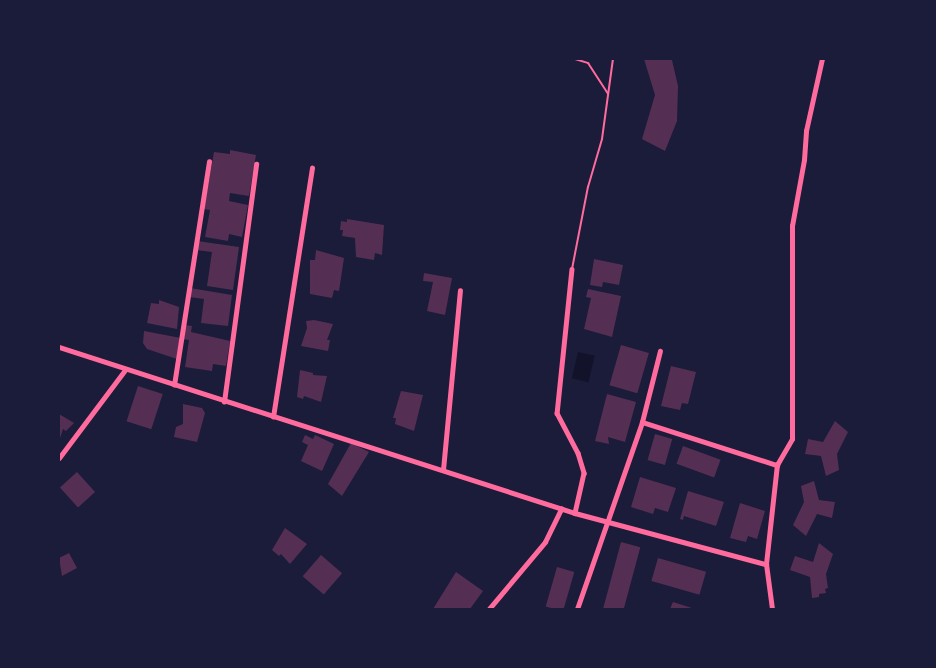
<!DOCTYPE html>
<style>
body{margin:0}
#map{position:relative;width:936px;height:668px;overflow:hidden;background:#1b1b3a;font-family:"Source Sans 3",sans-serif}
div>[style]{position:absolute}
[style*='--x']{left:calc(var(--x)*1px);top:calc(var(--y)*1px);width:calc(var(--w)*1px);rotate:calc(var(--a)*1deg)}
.water>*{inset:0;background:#12122b;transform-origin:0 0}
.building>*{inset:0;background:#542f53;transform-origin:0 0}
.service>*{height:2px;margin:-1px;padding:0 1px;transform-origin:1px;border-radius:1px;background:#ff6b9d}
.minor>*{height:4.5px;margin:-2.25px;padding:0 2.25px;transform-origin:2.25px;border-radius:2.25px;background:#ff6b9d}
span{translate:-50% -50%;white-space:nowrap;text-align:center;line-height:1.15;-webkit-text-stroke:4px #1b1b3a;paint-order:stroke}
.frame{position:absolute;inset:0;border:60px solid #1b1b3a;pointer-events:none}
</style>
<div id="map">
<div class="water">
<i style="left:578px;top:352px;width:17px;height:27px;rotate:13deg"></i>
</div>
<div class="building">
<i style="clip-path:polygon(644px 59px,672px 60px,678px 86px,677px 121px,665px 151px,642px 139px,655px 95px)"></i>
<i style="clip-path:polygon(230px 150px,256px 155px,249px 196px,230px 193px,229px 201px,248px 205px,242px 237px,229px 234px,228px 241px,205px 237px,210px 210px,204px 209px,214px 152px,230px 154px)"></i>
<i style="clip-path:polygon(347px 219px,384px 225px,382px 255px,375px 253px,374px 260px,356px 257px,355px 238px,342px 236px,343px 230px,340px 230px,341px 221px,347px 222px)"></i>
<i style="clip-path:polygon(197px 241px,239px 247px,233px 290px,207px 286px,212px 252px,196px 250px)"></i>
<i style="clip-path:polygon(316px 250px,344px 258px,339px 291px,334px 290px,332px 298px,310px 294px,310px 260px,315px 260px)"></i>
<i style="clip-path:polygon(594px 259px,623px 265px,619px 285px,603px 282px,602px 287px,590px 285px)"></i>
<i style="clip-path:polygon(424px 273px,452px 278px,445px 315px,427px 311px,433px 282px,423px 281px)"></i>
<i style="clip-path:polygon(190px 288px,232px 295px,228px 326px,201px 323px,204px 299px,189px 297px)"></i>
<i style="clip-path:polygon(588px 289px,621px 296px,612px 337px,584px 329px,591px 298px,586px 297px)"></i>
<i style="clip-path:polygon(159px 300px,179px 307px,177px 329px,147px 323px,151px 303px,159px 304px)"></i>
<i style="clip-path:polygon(314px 320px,333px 324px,327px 340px,330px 340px,328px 351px,301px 346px,307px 328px,306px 321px)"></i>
<i style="clip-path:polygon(184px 325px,192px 326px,191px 332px,230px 341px,226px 366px,213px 364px,212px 371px,185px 367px,189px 340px,182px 339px)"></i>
<i style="clip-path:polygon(144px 331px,181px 338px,177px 359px,147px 349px,143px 343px)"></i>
<i style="left:621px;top:345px;width:29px;height:42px;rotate:16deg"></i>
<i style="clip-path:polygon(671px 366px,696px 372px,688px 404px,682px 403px,680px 410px,661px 406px)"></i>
<i style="clip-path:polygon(300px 370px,313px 373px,313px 375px,327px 376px,321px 402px,304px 396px,303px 399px,297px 397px)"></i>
<i style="left:138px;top:386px;width:26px;height:37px;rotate:18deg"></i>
<i style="clip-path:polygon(401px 391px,423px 395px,414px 431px,395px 424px,396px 418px,393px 418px)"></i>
<i style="clip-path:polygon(607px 394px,636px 402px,625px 442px,608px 437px,609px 444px,595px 441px)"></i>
<i style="clip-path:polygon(183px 404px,202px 408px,205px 413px,197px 442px,174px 437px,176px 427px,183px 424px)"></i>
<i style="clip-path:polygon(59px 414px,74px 423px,66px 431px,63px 429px,59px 441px)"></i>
<i style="clip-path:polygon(835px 421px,848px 432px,837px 454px,839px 470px,826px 476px,821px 456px,805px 454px,808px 439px,823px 442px)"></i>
<i style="left:655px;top:434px;width:18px;height:27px;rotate:16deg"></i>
<i style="clip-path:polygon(305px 435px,313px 439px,315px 435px,334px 444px,322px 471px,301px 461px,308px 445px,302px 442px)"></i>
<i style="clip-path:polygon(351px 443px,369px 452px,342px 496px,328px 484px)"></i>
<i style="left:683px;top:446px;width:40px;height:19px;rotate:20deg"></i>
<i style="left:77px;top:472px;width:27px;height:23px;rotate:48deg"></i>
<i style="clip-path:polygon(640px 477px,676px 488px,668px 512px,655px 508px,653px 514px,631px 507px)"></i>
<i style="clip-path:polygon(814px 481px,819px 500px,835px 502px,832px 518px,817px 514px,806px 536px,793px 525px,804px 502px,801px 486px)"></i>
<i style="clip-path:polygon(688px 491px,724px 502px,716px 526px,684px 516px,683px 520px,680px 519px)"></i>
<i style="clip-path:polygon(740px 503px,765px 511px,757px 539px,748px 536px,746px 542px,730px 538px)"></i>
<i style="clip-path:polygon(285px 528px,307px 544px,290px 564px,281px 554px,279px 556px,272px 550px)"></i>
<i style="left:621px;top:542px;width:20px;height:70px;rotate:15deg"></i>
<i style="clip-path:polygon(819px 543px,833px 554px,826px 574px,828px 588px,825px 589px,826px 593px,819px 594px,819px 597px,812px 598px,810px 577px,790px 570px,795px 556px,813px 562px)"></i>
<i style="clip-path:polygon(69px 553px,77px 568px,62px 576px,59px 558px)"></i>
<i style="left:321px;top:555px;width:28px;height:28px;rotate:41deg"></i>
<i style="left:658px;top:558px;width:50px;height:24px;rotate:16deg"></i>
<i style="left:557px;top:567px;width:18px;height:41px;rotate:16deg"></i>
<i style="clip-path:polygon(456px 572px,483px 591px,470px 609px,433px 609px)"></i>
<i style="clip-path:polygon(673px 602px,695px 609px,670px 609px)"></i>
</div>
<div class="service">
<i style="--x:575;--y:59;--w:14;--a:17"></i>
<i style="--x:588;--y:63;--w:37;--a:57"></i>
<i style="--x:572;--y:269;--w:84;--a:-79"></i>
<i style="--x:588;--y:187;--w:50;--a:-73.7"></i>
<i style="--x:602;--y:139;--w:81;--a:-82.2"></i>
</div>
<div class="minor">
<i style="--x:572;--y:269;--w:145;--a:95.9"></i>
<i style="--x:557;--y:413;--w:45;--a:62.3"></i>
<i style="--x:578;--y:453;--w:21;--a:73"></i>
<i style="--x:584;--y:473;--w:41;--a:102.7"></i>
<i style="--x:59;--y:347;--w:542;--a:17.83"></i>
<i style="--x:575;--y:513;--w:198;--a:15"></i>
<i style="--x:174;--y:385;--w:226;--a:-81.1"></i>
<i style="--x:224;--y:402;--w:240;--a:-82.3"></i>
<i style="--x:273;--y:417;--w:252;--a:-81.1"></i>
<i style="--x:642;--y:422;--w:142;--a:17.7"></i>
<i style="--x:59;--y:458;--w:110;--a:-53.1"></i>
<i style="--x:443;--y:470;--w:180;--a:-84.6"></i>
<i style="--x:489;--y:609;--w:87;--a:-50.1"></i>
<i style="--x:545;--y:542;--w:37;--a:-64"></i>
<i style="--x:577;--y:609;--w:198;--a:-70.8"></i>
<i style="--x:642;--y:422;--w:73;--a:-75.8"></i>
<i style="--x:772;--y:609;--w:45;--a:-97.6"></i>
<i style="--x:766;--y:564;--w:100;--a:-83.7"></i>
<i style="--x:777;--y:465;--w:30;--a:-60"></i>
<i style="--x:792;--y:439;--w:213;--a:-90"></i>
<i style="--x:792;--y:226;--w:67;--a:-79.7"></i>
<i style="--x:804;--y:160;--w:29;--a:-86"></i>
<i style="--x:806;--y:131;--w:74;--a:-77.5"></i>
</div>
<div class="frame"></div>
</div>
